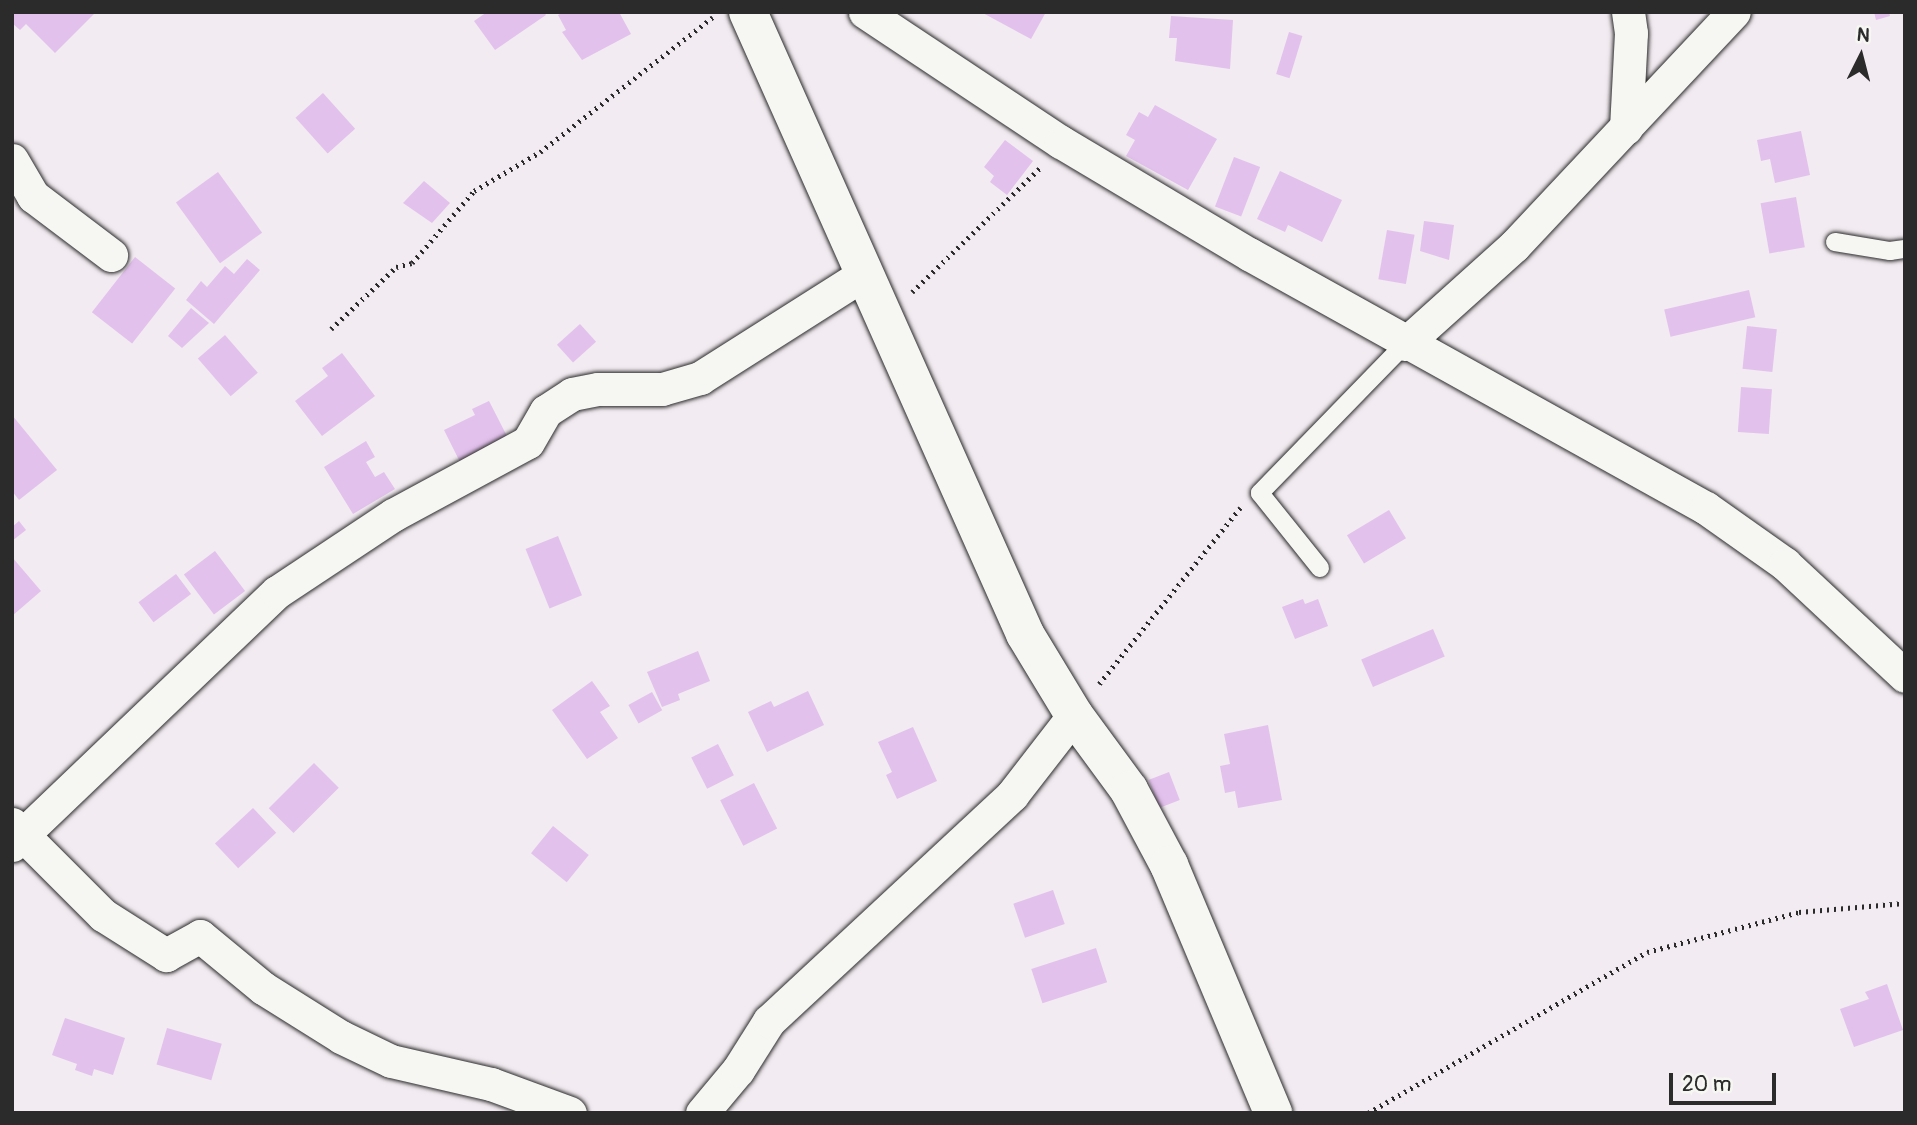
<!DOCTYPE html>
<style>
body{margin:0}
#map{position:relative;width:1917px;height:1125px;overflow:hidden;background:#f2ebf1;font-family:Pangolin,sans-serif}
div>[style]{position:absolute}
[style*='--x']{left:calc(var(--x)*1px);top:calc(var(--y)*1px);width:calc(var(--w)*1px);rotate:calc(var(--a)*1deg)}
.building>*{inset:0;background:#e3c1ed;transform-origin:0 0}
.path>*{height:4.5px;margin-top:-2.25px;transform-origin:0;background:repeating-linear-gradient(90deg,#2b2b2b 0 2px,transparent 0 7px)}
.roads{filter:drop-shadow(0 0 2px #2b2b2b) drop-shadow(0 0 2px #2b2b2b)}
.service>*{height:18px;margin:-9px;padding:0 9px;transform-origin:9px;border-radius:9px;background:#f6f6f2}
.minor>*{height:33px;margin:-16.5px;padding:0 16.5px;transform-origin:16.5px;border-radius:16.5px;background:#f6f6f2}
.tertiary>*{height:38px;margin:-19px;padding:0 19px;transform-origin:19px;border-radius:19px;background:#f6f6f2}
span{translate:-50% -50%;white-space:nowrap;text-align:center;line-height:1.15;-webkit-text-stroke:5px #f6f6f2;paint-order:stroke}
.frame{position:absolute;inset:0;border:14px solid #2b2b2b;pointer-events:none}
.north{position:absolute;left:1826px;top:21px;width:70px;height:70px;-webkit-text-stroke:5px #f6f6f2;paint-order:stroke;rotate:6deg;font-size:19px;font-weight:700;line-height:28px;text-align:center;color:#2b2b2b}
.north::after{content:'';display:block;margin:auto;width:24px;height:32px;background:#2b2b2b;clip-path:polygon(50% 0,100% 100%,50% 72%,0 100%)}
.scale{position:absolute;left:1669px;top:1073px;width:107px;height:32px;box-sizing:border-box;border:4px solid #2b2b2b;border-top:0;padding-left:9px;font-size:21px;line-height:24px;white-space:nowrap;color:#2b2b2b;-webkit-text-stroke:5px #f6f6f2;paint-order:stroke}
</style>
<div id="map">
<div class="building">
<i style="clip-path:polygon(12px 12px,93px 12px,94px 14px,55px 53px,26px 24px,20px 30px,12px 23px)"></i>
<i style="clip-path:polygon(487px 12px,544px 12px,546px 15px,495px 50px,474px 21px)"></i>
<i style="clip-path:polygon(564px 12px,619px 12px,631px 34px,582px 60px,562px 32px,566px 30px,558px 15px)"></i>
<i style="clip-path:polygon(981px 12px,1046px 12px,1031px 39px)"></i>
<i style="clip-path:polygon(1874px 12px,1889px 12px,1890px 16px,1876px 20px)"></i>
<i style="clip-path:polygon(1171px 16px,1233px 20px,1230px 69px,1175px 61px,1177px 38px,1169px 38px)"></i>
<i style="left:1289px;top:32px;width:14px;height:44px;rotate:17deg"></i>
<i style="left:323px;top:93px;width:48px;height:37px;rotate:48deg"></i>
<i style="clip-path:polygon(1155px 105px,1217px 139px,1188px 190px,1126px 156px,1135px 140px,1126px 135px,1139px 112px,1148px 117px)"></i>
<i style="clip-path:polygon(1801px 131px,1810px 175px,1775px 183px,1770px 159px,1761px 161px,1757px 140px)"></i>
<i style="clip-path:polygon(1005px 140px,1033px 161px,1007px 195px,990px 182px,994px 176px,984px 167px)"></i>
<i style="left:1234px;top:157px;width:28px;height:53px;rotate:21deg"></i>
<i style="clip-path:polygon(1280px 171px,1342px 200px,1322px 242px,1288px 225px,1285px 232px,1257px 219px)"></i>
<i style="left:218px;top:172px;width:75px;height:52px;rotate:54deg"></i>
<i style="clip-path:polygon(424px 181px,450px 203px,432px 223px,403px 203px)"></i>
<i style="left:1796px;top:197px;width:51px;height:36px;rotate:80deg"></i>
<i style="clip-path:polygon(1424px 221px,1454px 225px,1449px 260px,1420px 251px)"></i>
<i style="left:1387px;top:230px;width:28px;height:50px;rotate:10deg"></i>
<i style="left:135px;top:257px;width:51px;height:70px;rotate:38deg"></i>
<i style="clip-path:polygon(247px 259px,260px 270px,214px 324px,186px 300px,201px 281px,207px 287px,225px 266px,234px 274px)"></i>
<i style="left:1749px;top:290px;width:28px;height:87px;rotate:77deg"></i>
<i style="clip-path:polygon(191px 308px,209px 323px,182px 348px,168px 336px)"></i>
<i style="left:580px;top:324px;width:24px;height:31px;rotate:48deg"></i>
<i style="left:1747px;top:326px;width:30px;height:43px;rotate:6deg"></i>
<i style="left:225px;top:335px;width:50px;height:36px;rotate:49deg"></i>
<i style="clip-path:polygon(342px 353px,375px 396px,322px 436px,295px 401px,328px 376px,322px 368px)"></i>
<i style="left:1741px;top:387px;width:31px;height:45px;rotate:4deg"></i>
<i style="clip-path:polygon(489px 401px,509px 440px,461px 464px,444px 430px,475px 415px,472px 409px)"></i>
<i style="clip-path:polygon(12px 415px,57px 470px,19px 500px,12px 491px)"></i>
<i style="clip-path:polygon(366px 441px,375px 457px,366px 462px,375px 477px,384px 472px,395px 489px,353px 514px,324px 467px)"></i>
<i style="left:1389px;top:510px;width:33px;height:49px;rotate:59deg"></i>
<i style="clip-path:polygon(19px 521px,26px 530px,12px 541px,12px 527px)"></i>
<i style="left:558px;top:536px;width:64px;height:35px;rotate:68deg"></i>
<i style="left:215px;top:551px;width:50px;height:39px;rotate:53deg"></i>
<i style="clip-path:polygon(12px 557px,41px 591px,12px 616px)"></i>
<i style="left:176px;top:574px;width:25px;height:47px;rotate:53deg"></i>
<i style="clip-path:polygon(1303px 599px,1305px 604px,1318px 599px,1328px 626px,1295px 639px,1282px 607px)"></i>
<i style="left:1433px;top:629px;width:30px;height:78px;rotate:67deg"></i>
<i style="clip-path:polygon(698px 651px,710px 681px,678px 694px,680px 700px,662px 707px,647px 672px)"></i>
<i style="clip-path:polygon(592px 681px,610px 706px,600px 712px,618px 738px,587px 759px,552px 710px)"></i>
<i style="clip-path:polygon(808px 691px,824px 725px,767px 752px,748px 712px,771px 701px,774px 707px)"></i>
<i style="left:652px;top:692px;width:21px;height:27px;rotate:61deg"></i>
<i style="clip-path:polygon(1268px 725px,1282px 800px,1238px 808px,1235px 791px,1225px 793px,1220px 766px,1230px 764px,1224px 734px)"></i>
<i style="clip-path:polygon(913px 727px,937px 781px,897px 799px,886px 775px,892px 772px,878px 742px)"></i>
<i style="left:718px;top:744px;width:35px;height:30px;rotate:63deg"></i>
<i style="left:314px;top:763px;width:35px;height:64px;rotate:45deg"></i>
<i style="left:1169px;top:772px;width:30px;height:22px;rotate:69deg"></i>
<i style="left:754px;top:783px;width:51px;height:38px;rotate:63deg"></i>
<i style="left:253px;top:808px;width:34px;height:52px;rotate:47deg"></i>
<i style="left:553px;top:826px;width:46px;height:35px;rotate:39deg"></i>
<i style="left:1053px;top:890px;width:36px;height:42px;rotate:71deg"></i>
<i style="left:1096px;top:948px;width:36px;height:68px;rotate:72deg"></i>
<i style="clip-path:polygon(1887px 984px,1903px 1030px,1854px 1047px,1840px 1009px,1869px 999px,1865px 992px)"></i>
<i style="clip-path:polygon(65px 1018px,125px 1038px,113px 1075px,94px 1069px,92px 1076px,75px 1070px,77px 1064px,52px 1055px)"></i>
<i style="left:167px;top:1028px;width:57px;height:38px;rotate:16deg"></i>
</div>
<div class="path">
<i style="--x:912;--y:292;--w:180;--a:-44.1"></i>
<i style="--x:331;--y:329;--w:90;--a:-43.6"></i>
<i style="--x:396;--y:267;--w:16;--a:-14"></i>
<i style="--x:412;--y:263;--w:95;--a:-49.3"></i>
<i style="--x:474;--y:191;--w:77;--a:-30.6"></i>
<i style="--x:540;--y:152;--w:219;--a:-38"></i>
<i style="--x:1099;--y:684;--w:226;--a:-51.3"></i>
<i style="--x:1368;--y:1113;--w:322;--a:-30"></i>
<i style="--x:1647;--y:952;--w:157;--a:-14.7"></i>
<i style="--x:1799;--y:912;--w:106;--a:-4.9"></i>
</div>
<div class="roads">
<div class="service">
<i style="--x:1835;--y:242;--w:56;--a:9.3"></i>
<i style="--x:1890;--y:251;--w:15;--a:-8"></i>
<i style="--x:1320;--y:568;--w:96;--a:-128.7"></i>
<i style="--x:1260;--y:493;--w:208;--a:-45.8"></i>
</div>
<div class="minor">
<i style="--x:865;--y:12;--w:235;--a:33.6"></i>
<i style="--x:1061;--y:142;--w:219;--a:30.8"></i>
<i style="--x:1249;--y:254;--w:523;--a:29.07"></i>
<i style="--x:1706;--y:508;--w:97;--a:35.3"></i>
<i style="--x:1785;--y:564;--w:164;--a:43"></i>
<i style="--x:1626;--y:128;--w:95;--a:-87"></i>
<i style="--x:1631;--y:33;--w:21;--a:-98"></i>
<i style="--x:12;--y:160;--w:42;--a:59.7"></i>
<i style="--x:33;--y:196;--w:98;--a:37.1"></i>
<i style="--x:1405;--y:344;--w:147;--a:-42"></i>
<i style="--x:1514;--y:246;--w:321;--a:-46.8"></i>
<i style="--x:12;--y:824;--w:129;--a:45"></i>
<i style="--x:103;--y:915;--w:75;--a:32.4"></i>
<i style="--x:166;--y:955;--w:39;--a:-29"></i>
<i style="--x:200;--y:936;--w:82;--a:39.5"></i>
<i style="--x:263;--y:988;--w:92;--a:32.1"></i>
<i style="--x:341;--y:1037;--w:55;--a:25.6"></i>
<i style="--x:391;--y:1061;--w:103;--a:13"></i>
<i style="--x:491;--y:1084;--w:84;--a:20.2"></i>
<i style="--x:12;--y:845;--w:366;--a:-43.7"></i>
<i style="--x:277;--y:592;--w:139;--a:-33.6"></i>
<i style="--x:393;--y:515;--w:153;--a:-28.4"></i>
<i style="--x:528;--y:442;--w:36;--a:-60"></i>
<i style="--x:546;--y:411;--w:31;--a:-33"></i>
<i style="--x:572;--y:394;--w:26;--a:-11"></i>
<i style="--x:598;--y:389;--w:64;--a:0"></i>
<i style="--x:662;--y:389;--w:40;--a:-16"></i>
<i style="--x:700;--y:378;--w:192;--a:-32.4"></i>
<i style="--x:702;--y:1113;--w:56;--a:-50.1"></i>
<i style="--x:738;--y:1070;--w:58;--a:-57.7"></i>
<i style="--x:769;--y:1021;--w:332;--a:-42.9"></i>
<i style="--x:1012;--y:795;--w:101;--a:-52.2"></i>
</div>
<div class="tertiary">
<i style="--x:748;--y:12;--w:681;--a:65.99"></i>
<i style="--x:1025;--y:634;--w:95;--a:58.8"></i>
<i style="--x:1074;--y:715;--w:93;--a:53.7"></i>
<i style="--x:1129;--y:790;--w:85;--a:61.9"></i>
<i style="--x:1169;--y:865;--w:269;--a:67.2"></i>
</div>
</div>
<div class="frame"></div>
<div class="north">N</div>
<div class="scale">20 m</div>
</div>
